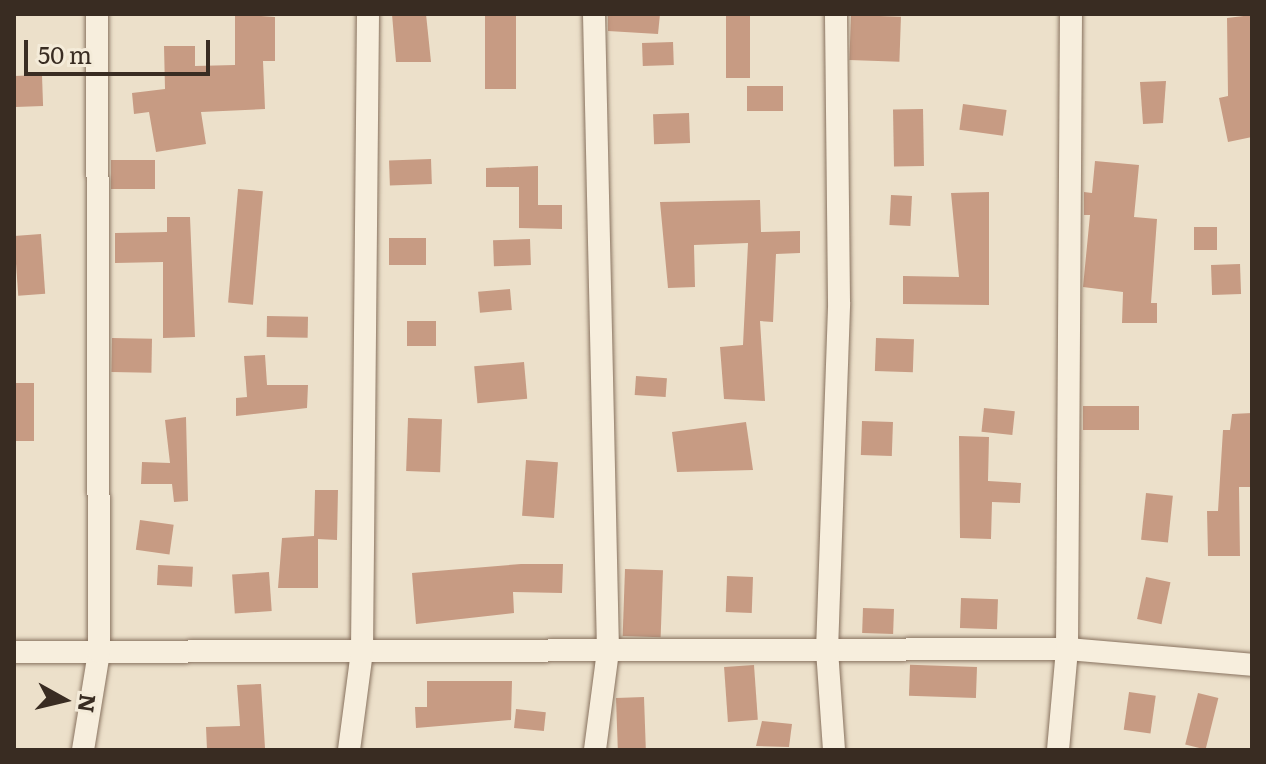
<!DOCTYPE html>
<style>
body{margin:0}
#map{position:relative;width:1266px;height:764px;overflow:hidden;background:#ece0ca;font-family:Literata,serif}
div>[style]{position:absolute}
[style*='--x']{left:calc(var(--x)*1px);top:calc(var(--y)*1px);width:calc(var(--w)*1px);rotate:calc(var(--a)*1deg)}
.building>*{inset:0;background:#c79b83;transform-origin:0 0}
.roads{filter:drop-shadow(0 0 2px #88725f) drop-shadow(0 0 2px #88725f)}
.minor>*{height:22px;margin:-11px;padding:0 11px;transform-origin:11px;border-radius:11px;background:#f7eedd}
span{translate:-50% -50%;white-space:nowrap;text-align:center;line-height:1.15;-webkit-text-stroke:6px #f4ebd9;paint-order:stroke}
.frame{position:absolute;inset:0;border:16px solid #392c22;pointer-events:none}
.north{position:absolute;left:24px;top:660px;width:80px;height:80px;-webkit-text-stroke:6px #f4ebd9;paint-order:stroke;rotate:98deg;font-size:22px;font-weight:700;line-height:32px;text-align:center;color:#392c22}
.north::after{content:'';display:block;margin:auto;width:28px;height:36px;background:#392c22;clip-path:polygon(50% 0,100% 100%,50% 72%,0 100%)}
.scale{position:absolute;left:24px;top:40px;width:186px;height:36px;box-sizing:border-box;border:4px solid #392c22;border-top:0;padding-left:10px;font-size:24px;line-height:28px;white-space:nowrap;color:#392c22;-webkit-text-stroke:6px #f4ebd9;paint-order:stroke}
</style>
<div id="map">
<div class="building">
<i style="clip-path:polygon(235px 14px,275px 17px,275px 61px,263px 61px,265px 109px,201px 112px,206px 144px,156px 152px,149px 112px,134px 114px,132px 93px,165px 89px,164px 46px,195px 46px,195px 66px,235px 65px)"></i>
<i style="clip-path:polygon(392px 14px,426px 14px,431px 62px,396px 62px)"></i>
<i style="left:485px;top:14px;width:31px;height:75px"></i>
<i style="clip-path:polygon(608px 14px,660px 14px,658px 34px,608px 31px)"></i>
<i style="left:726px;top:14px;width:24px;height:64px"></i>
<i style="left:851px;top:15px;width:50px;height:45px;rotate:2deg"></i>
<i style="clip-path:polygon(1252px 15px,1252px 137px,1228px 142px,1219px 98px,1228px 96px,1227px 18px)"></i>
<i style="left:673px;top:42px;width:23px;height:31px;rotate:88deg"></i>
<i style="left:42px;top:75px;width:31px;height:28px;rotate:88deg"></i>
<i style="clip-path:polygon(1166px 81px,1163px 123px,1143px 124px,1140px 82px)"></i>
<i style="left:747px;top:86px;width:36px;height:25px"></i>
<i style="left:963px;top:104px;width:44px;height:26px;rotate:8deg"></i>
<i style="left:923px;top:109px;width:57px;height:30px;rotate:89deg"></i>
<i style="left:689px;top:113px;width:30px;height:36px;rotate:88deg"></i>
<i style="left:431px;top:159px;width:25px;height:42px;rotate:88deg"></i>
<i style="left:155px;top:160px;width:29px;height:44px;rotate:90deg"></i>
<i style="clip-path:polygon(1095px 161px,1139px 165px,1134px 217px,1157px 219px,1151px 303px,1157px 303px,1157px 323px,1122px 323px,1123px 292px,1083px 287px,1090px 215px,1084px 215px,1084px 192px,1092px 193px)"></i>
<i style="clip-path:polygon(538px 166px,538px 205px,562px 205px,562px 229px,519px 228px,519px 187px,486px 187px,486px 168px)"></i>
<i style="left:238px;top:189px;width:25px;height:114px;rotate:5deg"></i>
<i style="clip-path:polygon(989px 192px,989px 305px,903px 304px,903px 276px,959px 277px,951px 193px)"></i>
<i style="left:891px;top:195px;width:21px;height:30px;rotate:3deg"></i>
<i style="clip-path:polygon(760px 200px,761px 232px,800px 231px,800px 253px,776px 254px,773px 322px,760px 321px,765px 401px,724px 399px,720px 347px,743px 345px,748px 243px,694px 245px,695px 287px,668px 288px,660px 202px)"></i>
<i style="clip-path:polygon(167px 217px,190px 217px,195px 337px,163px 338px,163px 262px,115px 263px,115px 233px,167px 232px)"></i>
<i style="left:1194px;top:227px;width:23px;height:23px"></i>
<i style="left:41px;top:234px;width:60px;height:27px;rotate:86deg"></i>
<i style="left:389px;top:238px;width:37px;height:27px"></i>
<i style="left:530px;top:239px;width:26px;height:37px;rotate:88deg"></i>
<i style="left:1240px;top:264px;width:30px;height:29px;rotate:88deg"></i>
<i style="left:510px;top:289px;width:21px;height:32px;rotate:85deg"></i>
<i style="left:267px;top:316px;width:41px;height:21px;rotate:1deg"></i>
<i style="left:407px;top:321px;width:29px;height:25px"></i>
<i style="left:112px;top:338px;width:40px;height:34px;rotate:1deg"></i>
<i style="left:876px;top:338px;width:38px;height:33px;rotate:2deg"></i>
<i style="clip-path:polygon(265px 355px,267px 385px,308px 385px,307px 408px,236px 416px,236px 398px,247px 397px,244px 356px)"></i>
<i style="left:524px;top:362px;width:37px;height:50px;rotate:85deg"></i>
<i style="left:636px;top:376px;width:31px;height:19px;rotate:4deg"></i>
<i style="left:14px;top:383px;width:20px;height:58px"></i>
<i style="left:1139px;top:406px;width:24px;height:56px;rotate:90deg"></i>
<i style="left:984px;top:408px;width:31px;height:24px;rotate:6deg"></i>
<i style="clip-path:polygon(1252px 413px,1252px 487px,1239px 487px,1240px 556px,1208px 556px,1207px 511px,1218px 511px,1223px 430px,1230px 430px,1232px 414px)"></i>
<i style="clip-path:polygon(186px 417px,188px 501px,174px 502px,172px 484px,141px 484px,142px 462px,170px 463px,165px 420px)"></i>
<i style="left:408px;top:418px;width:34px;height:53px;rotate:2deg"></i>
<i style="left:862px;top:421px;width:31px;height:34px;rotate:2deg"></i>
<i style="clip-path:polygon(746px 422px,753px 470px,677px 472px,672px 432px)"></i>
<i style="clip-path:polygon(959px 436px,989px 437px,988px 481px,1021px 483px,1020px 503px,992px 502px,991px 539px,960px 538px)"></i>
<i style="left:526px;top:460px;width:32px;height:56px;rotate:4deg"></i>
<i style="clip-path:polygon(315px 490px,338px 490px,337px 540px,318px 539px,318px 588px,278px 588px,282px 538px,314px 536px)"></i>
<i style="left:1146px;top:493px;width:27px;height:47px;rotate:6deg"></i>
<i style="left:140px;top:520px;width:34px;height:30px;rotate:8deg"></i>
<i style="clip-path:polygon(521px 564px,563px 564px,562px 593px,513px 592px,514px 613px,416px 624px,412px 573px)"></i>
<i style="left:158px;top:565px;width:35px;height:20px;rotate:3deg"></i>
<i style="left:625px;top:569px;width:38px;height:67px;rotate:2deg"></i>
<i style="left:269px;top:572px;width:39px;height:37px;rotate:86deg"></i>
<i style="left:727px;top:576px;width:26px;height:36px;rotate:2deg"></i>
<i style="left:1146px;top:577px;width:25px;height:43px;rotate:12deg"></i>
<i style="left:961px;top:598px;width:37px;height:30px;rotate:2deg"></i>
<i style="left:863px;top:608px;width:31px;height:25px;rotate:2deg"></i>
<i style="left:754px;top:665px;width:55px;height:30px;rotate:86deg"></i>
<i style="left:977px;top:667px;width:31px;height:67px;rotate:92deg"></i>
<i style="clip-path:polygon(427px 681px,512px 681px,511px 720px,416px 728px,415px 707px,427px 707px)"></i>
<i style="clip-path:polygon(261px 684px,265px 748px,207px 750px,206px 727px,240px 726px,237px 685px)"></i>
<i style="left:1129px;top:692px;width:27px;height:38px;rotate:8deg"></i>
<i style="left:1198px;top:693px;width:21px;height:53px;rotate:14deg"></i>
<i style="left:644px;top:697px;width:53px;height:28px;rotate:88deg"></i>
<i style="left:516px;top:709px;width:30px;height:19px;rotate:6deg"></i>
<i style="clip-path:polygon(762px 721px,792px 724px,789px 747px,756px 746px)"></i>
</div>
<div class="roads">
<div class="minor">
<i style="--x:594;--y:14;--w:637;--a:88.74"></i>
<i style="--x:608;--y:651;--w:100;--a:97.5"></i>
<i style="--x:14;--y:652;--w:1053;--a:-0.16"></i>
<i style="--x:1067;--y:649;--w:186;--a:4.9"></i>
<i style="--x:83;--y:750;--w:99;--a:-80.7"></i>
<i style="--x:99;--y:652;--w:638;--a:-90.18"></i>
<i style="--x:349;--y:750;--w:100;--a:-82.5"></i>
<i style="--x:362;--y:651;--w:637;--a:-89.46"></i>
<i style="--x:834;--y:750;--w:99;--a:-94"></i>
<i style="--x:827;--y:651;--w:349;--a:-88"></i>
<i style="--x:839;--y:302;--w:288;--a:-90.6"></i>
<i style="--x:1058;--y:750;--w:101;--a:-84.9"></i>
<i style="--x:1067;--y:649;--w:635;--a:-89.64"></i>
</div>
</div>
<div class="frame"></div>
<div class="north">N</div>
<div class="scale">50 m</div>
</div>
